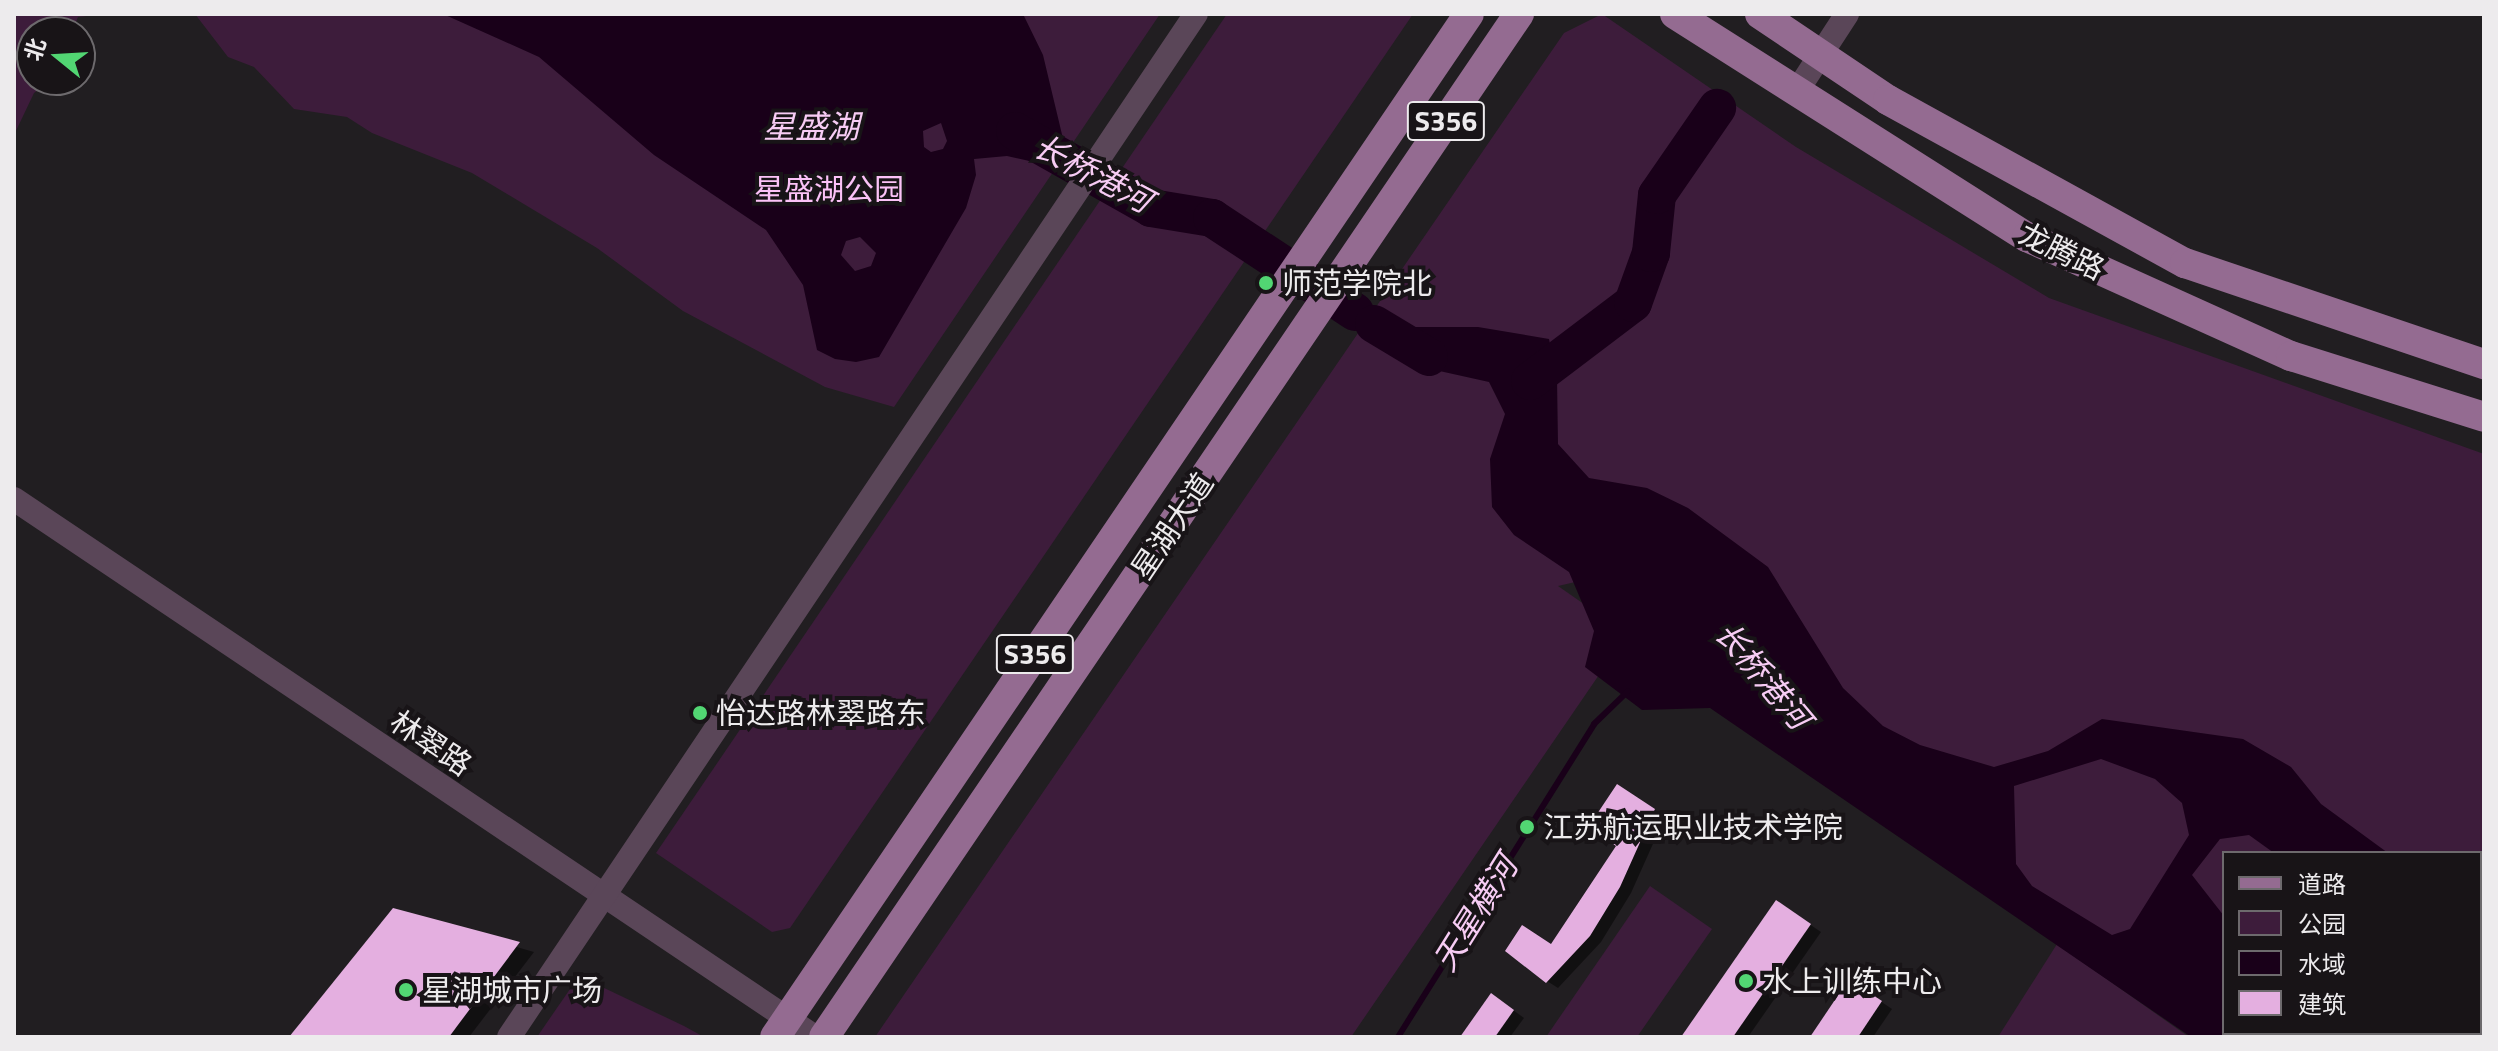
<!DOCTYPE html>
<meta charset="utf-8">
<style>
body{margin:0}
#map{position:relative;width:2498px;height:1051px;overflow:hidden;background:#211e21;font-family:"Titillium Web","Noto Sans SC",sans-serif}
div>[style]{position:absolute}
[style*='--x']{left:calc(var(--x)*1px);top:calc(var(--y)*1px);width:calc(var(--w)*1px);rotate:calc(var(--a)*1deg)}
.green>*{inset:0;background:#3d1c3b}
.water>*{inset:0;background:#190019}
.shadow>*{inset:0;background:#0007}
.stream>*{height:6px;margin:-3px;padding:0 3px;transform-origin:3px;border-radius:3px;background:#190019}
.river>*{height:38px;margin:-19px;padding:0 19px;transform-origin:19px;border-radius:19px;background:#190019}
.building>*{inset:0;background:#e4afe0}
.minor>*{height:24px;margin:-12px;padding:0 12px;transform-origin:12px;border-radius:12px;background:#5a4658}
.major>*{height:30px;margin:-15px;padding:0 15px;transform-origin:15px;border-radius:15px;background:#946b91}
.dots>*{width:22px;height:22px;translate:-50% -50%;box-sizing:border-box;border:4px solid #181417;border-radius:50%}
span{translate:-50% -50%;white-space:nowrap;text-align:center;line-height:1.15;-webkit-text-stroke:8px #181417;paint-order:stroke}
.shield-label span{padding:2px 6px;background:#181417;border:2px solid;border-radius:6px;-webkit-text-stroke-width:0}
.shield-label{font-size:28px;color:#edebed;font-weight:700}
.park-label{font-size:30px;color:#fbc2f7}
.street-label{font-size:30px;color:#edebed}
.poi-label{font-size:30px;color:#edebed}
.left{translate:0 -50%;text-align:left}
.water-label{font-size:32px;color:#f7ccf4;font-style:italic}
.frame{position:absolute;inset:0;border:16px solid #edebed;pointer-events:none}
.legend{position:absolute;left:2222px;top:851px;width:260px;height:184px;box-sizing:border-box;background:#181417;border:2px solid #6d6a6d;margin:0;padding:10px 14px;list-style:none;font-size:24px;color:#edebed}
.legend li{display:flex;align-items:center;gap:16px;height:40px}
.legend b{width:40px;border:2px solid #6d6a6d}
.north{position:absolute;left:16px;top:16px;width:80px;height:80px;box-sizing:border-box;background:#181417;border:2px solid #6d6a6d;border-radius:50%;rotate:288deg;font-size:22px;font-weight:700;line-height:32px;text-align:center;color:#edebed}
.north::after{content:'';display:block;margin:auto;width:28px;height:36px;background:#52d673;clip-path:polygon(50% 0,100% 100%,50% 72%,0 100%)}
</style>
<div id="map">
<div class="green">
<i style="clip-path:polygon(14px 14px,104px 14px,78px 17px,72px 32px,32px 32px,32px 80px,50px 80px,34px 93px,14px 135px)"></i>
<i style="clip-path:polygon(195px 14px,1160px 14px,894px 407px,825px 387px,683px 311px,597px 248px,472px 173px,372px 133px,347px 117px,294px 109px,254px 67px,228px 57px)"></i>
<i style="clip-path:polygon(1227px 14px,1413px 14px,790px 928px,772px 932px,656px 853px)"></i>
<i style="clip-path:polygon(1602px 14px,1796px 147px,2049px 298px,2484px 454px,2484px 1037px,2226px 1033px,2480px 1033px,2480px 853px,2224px 853px,2224px 1032px,2074px 925px,1649px 565px,1558px 586px,1627px 634px,1351px 1037px,875px 1037px,1564px 33px)"></i>
<i style="clip-path:polygon(1650px 886px,1712px 929px,1637px 1037px,1546px 1037px)"></i>
<i style="clip-path:polygon(2057px 944px,2189px 1037px,1998px 1037px)"></i>
<i style="clip-path:polygon(579px 976px,684px 1026px,704px 1037px,537px 1037px)"></i>
</div>
<div class="water">
<i style="clip-path:polygon(evenodd,443px 14px,1023px 14px,1043px 55px,1065px 147px,1052px 166px,1007px 156px,974px 159px,976px 175px,966px 208px,879px 357px,856px 362px,835px 359px,817px 350px,803px 285px,766px 230px,654px 155px,539px 57px,443px 14px,941px 123px,947px 141px,943px 149px,931px 152px,924px 147px,923px 131px,941px 123px,443px 14px,860px 237px,876px 253px,871px 266px,855px 271px,841px 255px,846px 241px,860px 237px)"></i>
<i style="clip-path:polygon(evenodd,1399px 327px,1478px 327px,1549px 339px,1557px 378px,1558px 444px,1589px 478px,1647px 488px,1688px 508px,1768px 567px,1843px 688px,1883px 726px,1920px 745px,1994px 767px,2048px 751px,2102px 719px,2243px 739px,2291px 767px,2321px 804px,2388px 853px,2274px 853px,2249px 835px,2220px 839px,2192px 875px,2224px 916px,2224px 1033px,2457px 1037px,2191px 1037px,1710px 708px,1642px 710px,1585px 667px,1594px 631px,1569px 572px,1514px 535px,1492px 507px,1490px 459px,1505px 414px,1489px 382px,1417px 366px,1373px 335px,1399px 327px,2101px 759px,2155px 779px,2182px 803px,2189px 835px,2130px 929px,2112px 935px,2032px 886px,2016px 864px,2014px 786px,2101px 759px)"></i>
</div>
<div class="shadow">
<i style="clip-path:polygon(1629px 793px,1665px 817px,1631px 893px,1601px 942px,1558px 988px,1547px 981px,1552px 946px,1619px 846px)"></i>
<i style="clip-path:polygon(1787px 909px,1821px 932px,1748px 1037px,1683px 1037px)"></i>
<i style="clip-path:polygon(394px 911px,534px 952px,469px 1037px,292px 1037px)"></i>
<i style="clip-path:polygon(1861px 988px,1892px 1009px,1873px 1037px,1813px 1037px)"></i>
<i style="clip-path:polygon(1502px 1002px,1524px 1018px,1510px 1037px,1463px 1037px)"></i>
</div>
<div class="stream">
<i style="--x:1398;--y:1037;--w:369;--a:-57.9"></i>
<i style="--x:1594;--y:724;--w:47;--a:-44.1"></i>
</div>
<div class="river">
<i style="--x:1015;--y:131;--w:156;--a:29.5"></i>
<i style="--x:1151;--y:208;--w:62;--a:9.3"></i>
<i style="--x:1212;--y:218;--w:171;--a:33.3"></i>
<i style="--x:1374;--y:324;--w:64;--a:31"></i>
<i style="--x:1530;--y:381;--w:129;--a:-37.1"></i>
<i style="--x:1633;--y:303;--w:53;--a:-70.2"></i>
<i style="--x:1651;--y:253;--w:58;--a:-84.1"></i>
<i style="--x:1657;--y:195;--w:106;--a:-55.4"></i>
</div>
<div class="building">
<i style="clip-path:polygon(1617px 784px,1655px 809px,1620px 887px,1590px 936px,1546px 983px,1505px 951px,1522px 925px,1551px 944px,1616px 846px,1589px 826px)"></i>
<i style="clip-path:polygon(1776px 900px,1811px 924px,1733px 1037px,1681px 1037px)"></i>
<i style="clip-path:polygon(393px 908px,520px 942px,449px 1037px,289px 1037px)"></i>
<i style="clip-path:polygon(1849px 979px,1882px 1001px,1858px 1037px,1810px 1037px)"></i>
<i style="clip-path:polygon(1491px 993px,1514px 1010px,1495px 1037px,1460px 1037px)"></i>
</div>
<div class="minor">
<i style="--x:1797;--y:91;--w:92;--a:-57"></i>
<i style="--x:14;--y:499;--w:965;--a:33.89"></i>
<i style="--x:509;--y:1037;--w:1232;--a:-56.12"></i>
</div>
<div class="major">
<i style="--x:1675;--y:14;--w:417;--a:32.4"></i>
<i style="--x:2027;--y:237;--w:290;--a:24.3"></i>
<i style="--x:2291;--y:356;--w:202;--a:17.5"></i>
<i style="--x:1760;--y:14;--w:154;--a:33.9"></i>
<i style="--x:1888;--y:100;--w:339;--a:28.8"></i>
<i style="--x:2185;--y:263;--w:316;--a:18.7"></i>
<i style="--x:775;--y:1037;--w:1236;--a:-55.85"></i>
<i style="--x:824;--y:1037;--w:1237;--a:-55.81"></i>
</div>
<div class="dots">
<i style="left:1266px;top:283px;background:#52d673"></i>
<i style="left:700px;top:713px;background:#52d673"></i>
<i style="left:1527px;top:827px;background:#52d673"></i>
<i style="left:1746px;top:981px;background:#52d673"></i>
<i style="left:406px;top:990px;background:#52d673"></i>
</div>
<div class="shield-label">
<span style="left:1446px;top:121px">S356</span>
<span style="left:1035px;top:654px">S356</span>
</div>
<div class="park-label">
<span style="left:829px;top:189px">星盛湖公园</span>
</div>
<div class="street-label">
<span style="left:2062px;top:251px;rotate:26deg">龙腾路</span>
<span style="left:1172px;top:526px;rotate:-56deg">星湖大道</span>
<span style="left:431px;top:743px;rotate:34deg">林翠路</span>
</div>
<div class="poi-label">
<span class="left" style="left:1282px;top:283px">师范学院北</span>
<span class="left" style="left:716px;top:713px">怡达路林翠路东</span>
<span class="left" style="left:1543px;top:827px">江苏航运职业技术学院</span>
<span class="left" style="left:1762px;top:981px">水上训练中心</span>
<span class="left" style="left:422px;top:990px">星湖城市广场</span>
</div>
<div class="water-label">
<span style="left:811px;top:126px">星盛湖</span>
<span style="left:1093px;top:173px;rotate:28deg">长桥港河</span>
<span style="left:1763px;top:675px;rotate:50deg">长桥港河</span>
<span style="left:1475px;top:913px;rotate:-58deg">天星横河</span>
</div>
<div class="frame"></div>
<ul class="legend">
<li><b style="height:10px;background:#946b91"></b>道路</li>
<li><b style="height:22px;background:#3d1c3b"></b>公园</li>
<li><b style="height:22px;background:#190019"></b>水域</li>
<li><b style="height:22px;background:#e4afe0"></b>建筑</li>
</ul>
<div class="north">北</div>
</div>
